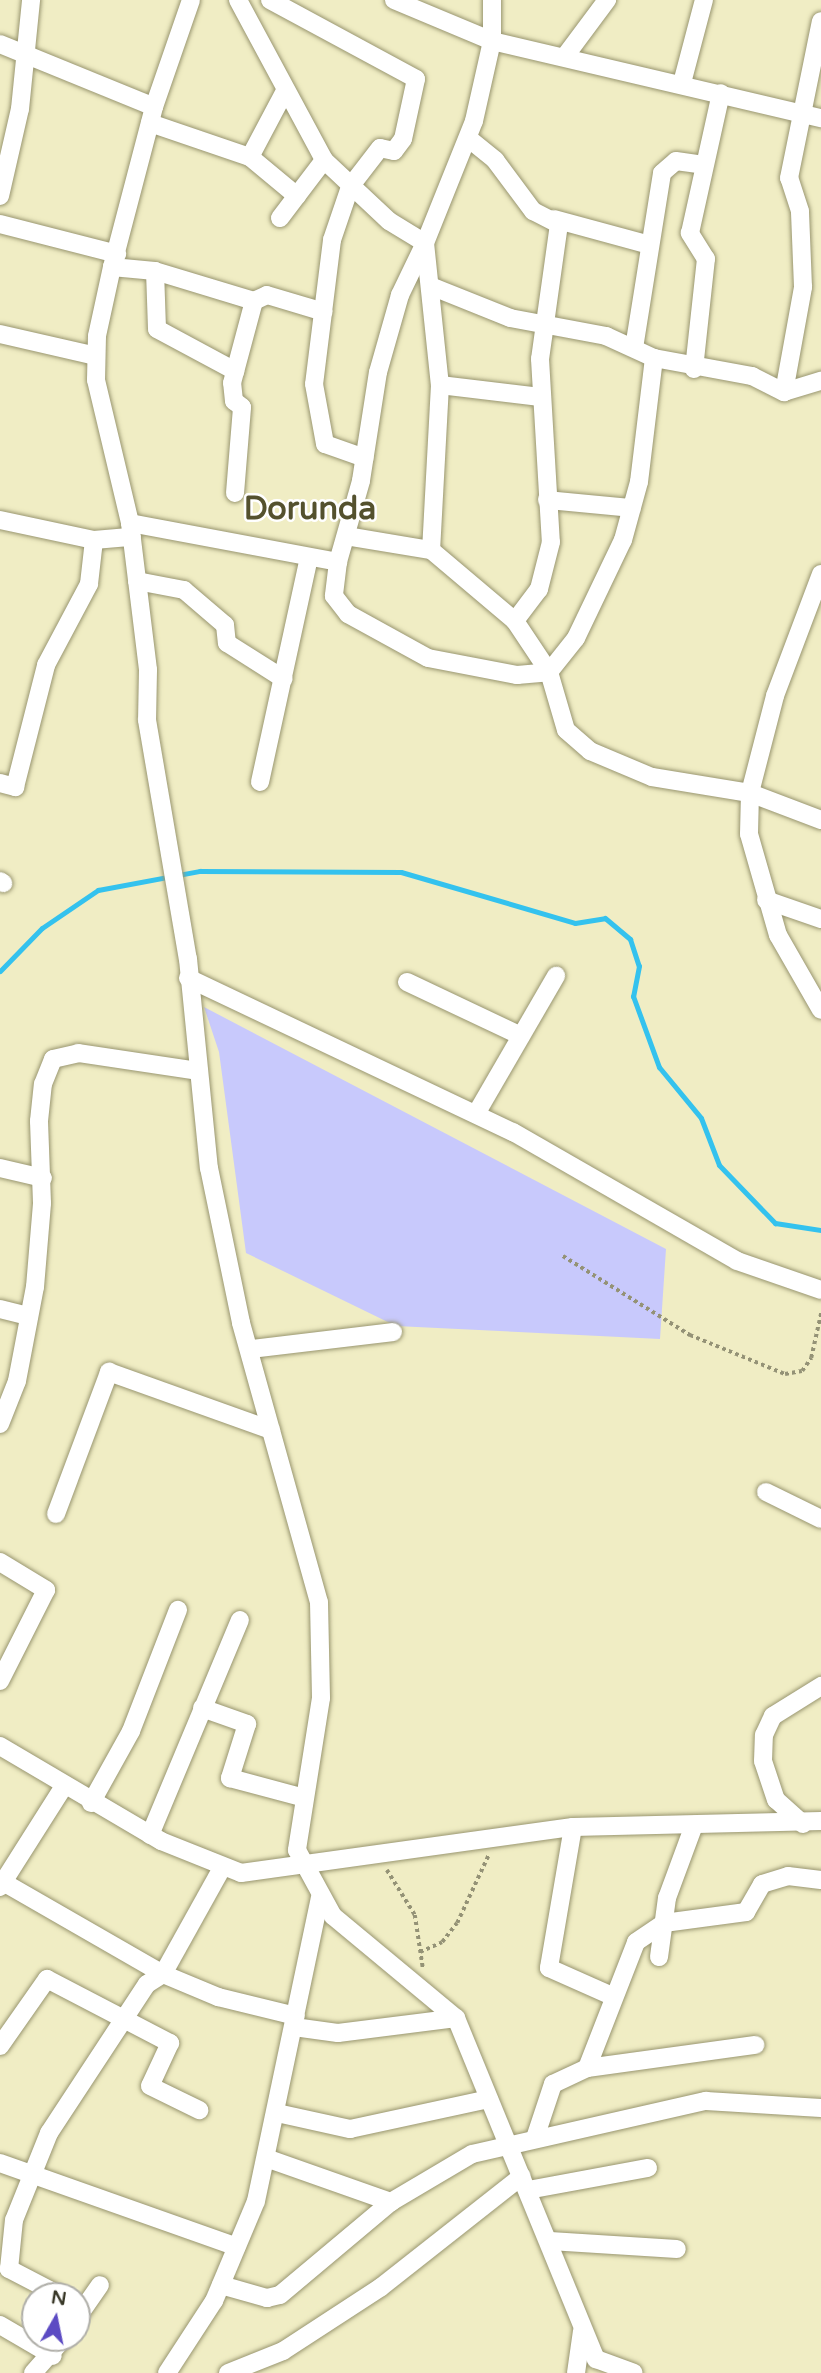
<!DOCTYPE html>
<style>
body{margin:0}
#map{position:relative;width:821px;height:2373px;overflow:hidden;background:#f0edc4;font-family:"Varela Round",sans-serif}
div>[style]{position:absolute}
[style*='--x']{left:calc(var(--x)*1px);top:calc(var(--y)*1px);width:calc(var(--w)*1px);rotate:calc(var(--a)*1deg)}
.green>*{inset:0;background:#c8c9fc}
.stream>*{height:5px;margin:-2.5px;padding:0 2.5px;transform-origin:2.5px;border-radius:2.5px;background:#34c2ee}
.path>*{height:3.5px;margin-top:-1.75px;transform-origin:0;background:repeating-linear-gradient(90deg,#949276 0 3.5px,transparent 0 7px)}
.roads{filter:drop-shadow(0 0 2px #999670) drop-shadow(0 0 2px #999670)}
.minor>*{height:18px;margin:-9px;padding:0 9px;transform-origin:9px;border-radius:9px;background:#fff}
span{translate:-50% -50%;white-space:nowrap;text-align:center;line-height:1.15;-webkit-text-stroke:5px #fff;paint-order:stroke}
.district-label{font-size:32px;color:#54512e;font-weight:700}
.north{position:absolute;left:21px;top:2282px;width:70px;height:70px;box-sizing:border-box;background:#fff;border:2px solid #b0afa9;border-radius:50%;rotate:9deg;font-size:19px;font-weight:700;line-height:28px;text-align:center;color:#393828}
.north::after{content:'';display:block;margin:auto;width:24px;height:32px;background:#5c4bc3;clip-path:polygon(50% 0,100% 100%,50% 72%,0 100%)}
</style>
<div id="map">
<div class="green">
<i style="clip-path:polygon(204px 1007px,666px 1249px,660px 1339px,396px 1326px,246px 1253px,219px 1052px)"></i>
</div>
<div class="stream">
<i style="--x:0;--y:971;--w:60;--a:-45.7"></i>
<i style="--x:42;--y:928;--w:68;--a:-34.2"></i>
<i style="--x:98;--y:890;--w:104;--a:-10.6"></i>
<i style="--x:200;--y:871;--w:201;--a:0.3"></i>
<i style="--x:401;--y:872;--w:181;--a:16.3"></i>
<i style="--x:575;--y:923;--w:30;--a:-9"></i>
<i style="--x:605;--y:918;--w:33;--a:40"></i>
<i style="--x:630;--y:939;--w:28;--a:72"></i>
<i style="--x:639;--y:966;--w:31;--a:101"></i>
<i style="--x:633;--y:996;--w:76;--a:69.9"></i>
<i style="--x:659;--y:1067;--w:66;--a:50.5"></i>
<i style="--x:701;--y:1118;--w:50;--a:69"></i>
<i style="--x:719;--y:1165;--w:81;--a:46"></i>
<i style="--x:775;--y:1223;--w:47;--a:8.7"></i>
</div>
<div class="path">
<i style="--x:563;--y:1256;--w:150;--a:31.9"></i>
<i style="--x:690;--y:1335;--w:103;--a:22.3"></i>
<i style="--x:785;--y:1374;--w:17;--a:-10"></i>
<i style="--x:802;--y:1371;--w:16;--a:-55"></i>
<i style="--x:811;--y:1358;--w:46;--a:-77.5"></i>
<i style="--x:387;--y:1870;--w:53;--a:58.1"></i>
<i style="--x:415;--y:1915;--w:54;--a:81.4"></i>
<i style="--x:420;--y:1952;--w:24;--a:-24"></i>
<i style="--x:442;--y:1942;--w:24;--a:-52"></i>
<i style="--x:457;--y:1923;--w:76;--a:-65.1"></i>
</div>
<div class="roads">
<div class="minor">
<i style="--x:191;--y:0;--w:113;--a:109.1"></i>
<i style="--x:154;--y:107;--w:165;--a:104.7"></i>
<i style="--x:112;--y:267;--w:71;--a:102.3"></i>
<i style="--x:97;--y:336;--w:44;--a:91.3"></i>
<i style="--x:96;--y:380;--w:147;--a:76.6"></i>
<i style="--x:130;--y:523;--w:148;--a:83"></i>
<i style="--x:148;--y:670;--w:50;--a:91.1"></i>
<i style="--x:147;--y:720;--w:242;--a:80.3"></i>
<i style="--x:188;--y:959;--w:210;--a:84.3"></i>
<i style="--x:209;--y:1168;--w:158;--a:78.3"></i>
<i style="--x:241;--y:1323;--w:290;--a:74.4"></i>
<i style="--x:319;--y:1602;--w:96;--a:88.8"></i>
<i style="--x:321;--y:1698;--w:154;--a:99"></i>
<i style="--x:297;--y:1850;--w:75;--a:61.4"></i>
<i style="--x:333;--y:1916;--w:160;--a:39.7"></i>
<i style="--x:456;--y:2018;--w:369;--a:67.7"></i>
<i style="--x:596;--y:2359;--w:40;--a:20.2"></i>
<i style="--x:238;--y:0;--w:182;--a:61.7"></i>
<i style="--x:324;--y:160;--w:89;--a:43.2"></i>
<i style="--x:389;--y:221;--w:42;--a:31.4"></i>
<i style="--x:425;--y:243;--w:58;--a:115.7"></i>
<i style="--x:400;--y:295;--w:80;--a:105.9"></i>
<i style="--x:378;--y:372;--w:110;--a:98.9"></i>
<i style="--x:361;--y:481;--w:84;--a:105.9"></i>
<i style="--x:338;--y:562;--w:34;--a:97"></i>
<i style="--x:334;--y:596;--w:23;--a:52"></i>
<i style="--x:348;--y:614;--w:91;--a:28.8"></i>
<i style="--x:428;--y:658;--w:91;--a:10.8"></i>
<i style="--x:517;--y:675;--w:32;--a:-5"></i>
<i style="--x:549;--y:672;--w:43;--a:-51.5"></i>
<i style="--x:576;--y:638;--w:109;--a:-64.4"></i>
<i style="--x:623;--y:540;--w:60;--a:-74.6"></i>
<i style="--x:639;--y:482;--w:125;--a:-83.1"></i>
<i style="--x:270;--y:0;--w:166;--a:28.4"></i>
<i style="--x:416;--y:79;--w:61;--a:102.2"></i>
<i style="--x:403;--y:139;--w:15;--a:127"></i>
<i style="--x:394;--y:151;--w:14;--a:-168"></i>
<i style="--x:380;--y:148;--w:49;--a:127.6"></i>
<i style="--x:350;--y:187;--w:56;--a:108.8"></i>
<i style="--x:332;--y:240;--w:145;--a:97.1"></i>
<i style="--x:314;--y:384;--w:61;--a:79.6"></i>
<i style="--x:325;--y:444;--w:42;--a:19.3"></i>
<i style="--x:394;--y:0;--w:106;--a:22.7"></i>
<i style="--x:492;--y:41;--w:338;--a:13.2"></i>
<i style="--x:492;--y:0;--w:41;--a:90"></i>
<i style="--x:492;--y:41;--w:82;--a:102.7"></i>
<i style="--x:474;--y:121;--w:131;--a:111.9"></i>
<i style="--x:425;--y:243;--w:143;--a:84"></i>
<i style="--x:440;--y:385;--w:165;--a:93.1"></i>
<i style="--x:431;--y:550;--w:110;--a:40.2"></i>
<i style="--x:515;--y:621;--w:61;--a:56.3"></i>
<i style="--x:549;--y:672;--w:60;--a:73.7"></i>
<i style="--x:566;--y:730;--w:32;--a:41"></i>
<i style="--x:590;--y:751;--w:67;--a:22.8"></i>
<i style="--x:652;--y:777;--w:99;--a:9.3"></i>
<i style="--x:750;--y:793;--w:76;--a:20.8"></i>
<i style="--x:0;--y:44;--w:166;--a:22.2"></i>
<i style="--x:566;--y:55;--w:69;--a:-53.3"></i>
<i style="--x:682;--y:83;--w:86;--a:-75.2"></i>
<i style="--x:150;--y:123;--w:106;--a:18.8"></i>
<i style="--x:250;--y:157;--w:61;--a:39.7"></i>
<i style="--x:468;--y:138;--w:35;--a:39"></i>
<i style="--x:495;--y:160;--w:64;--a:53.3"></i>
<i style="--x:533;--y:211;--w:29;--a:27"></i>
<i style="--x:559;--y:224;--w:136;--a:98"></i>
<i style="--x:540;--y:359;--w:183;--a:86.6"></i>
<i style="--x:551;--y:542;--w:49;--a:104.3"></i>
<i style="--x:539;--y:589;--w:40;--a:127"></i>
<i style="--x:250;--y:157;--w:75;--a:-62.1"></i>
<i style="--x:0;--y:196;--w:89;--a:-77.1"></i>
<i style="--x:20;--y:109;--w:110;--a:-84.2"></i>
<i style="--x:280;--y:218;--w:73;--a:-52.8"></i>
<i style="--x:554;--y:219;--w:95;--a:15.2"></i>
<i style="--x:0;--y:224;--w:121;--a:14.4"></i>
<i style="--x:112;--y:267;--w:43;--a:5.3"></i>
<i style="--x:155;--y:271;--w:103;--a:16.9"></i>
<i style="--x:254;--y:301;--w:14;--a:-25"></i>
<i style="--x:267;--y:295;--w:59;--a:16.6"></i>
<i style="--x:155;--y:271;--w:58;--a:88"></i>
<i style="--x:157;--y:329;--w:89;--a:28.3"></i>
<i style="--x:433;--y:287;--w:83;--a:21.9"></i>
<i style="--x:510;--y:318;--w:98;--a:10.6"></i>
<i style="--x:606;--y:336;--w:53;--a:24.6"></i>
<i style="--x:654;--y:358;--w:100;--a:10.4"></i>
<i style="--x:752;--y:376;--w:36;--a:27"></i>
<i style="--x:784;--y:392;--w:39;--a:-17"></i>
<i style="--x:0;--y:334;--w:98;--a:12.9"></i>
<i style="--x:634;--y:348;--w:177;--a:-80.9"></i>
<i style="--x:662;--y:173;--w:18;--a:-41"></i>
<i style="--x:676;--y:161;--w:28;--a:8"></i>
<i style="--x:694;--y:369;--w:111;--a:-83.8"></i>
<i style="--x:706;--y:259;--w:31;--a:-122"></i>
<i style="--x:690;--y:233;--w:143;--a:-77.5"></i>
<i style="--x:440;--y:385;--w:101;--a:6.8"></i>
<i style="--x:784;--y:392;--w:107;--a:-79.7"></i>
<i style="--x:803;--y:287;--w:76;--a:-92.3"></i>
<i style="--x:800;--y:211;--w:35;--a:-108"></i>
<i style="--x:789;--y:178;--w:160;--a:-78.5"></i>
<i style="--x:235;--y:493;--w:86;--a:-85.3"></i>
<i style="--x:242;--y:407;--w:10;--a:-143"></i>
<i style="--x:234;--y:401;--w:18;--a:-96"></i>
<i style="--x:232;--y:383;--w:85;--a:-75"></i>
<i style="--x:547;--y:500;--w:85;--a:5.4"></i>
<i style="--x:0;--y:520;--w:96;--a:12"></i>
<i style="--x:130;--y:523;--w:212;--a:10.6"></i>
<i style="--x:346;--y:536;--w:86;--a:9.4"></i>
<i style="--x:821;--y:574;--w:130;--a:110.7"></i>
<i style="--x:775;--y:696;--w:100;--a:104.5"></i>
<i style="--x:750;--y:793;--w:41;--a:91.4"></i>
<i style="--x:749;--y:834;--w:105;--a:74"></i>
<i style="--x:778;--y:935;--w:86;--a:60.2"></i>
<i style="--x:137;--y:581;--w:48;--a:10.8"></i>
<i style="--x:184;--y:590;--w:54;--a:40.5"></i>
<i style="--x:225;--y:625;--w:18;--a:84"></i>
<i style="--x:227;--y:643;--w:67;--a:32.3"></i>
<i style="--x:260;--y:782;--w:230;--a:-77.7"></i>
<i style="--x:0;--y:783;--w:16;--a:15"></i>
<i style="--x:15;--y:787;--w:126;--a:-75.7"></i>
<i style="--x:46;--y:665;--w:92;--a:-62"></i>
<i style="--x:89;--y:584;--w:44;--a:-83.5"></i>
<i style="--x:94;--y:540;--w:38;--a:-5"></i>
<i style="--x:0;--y:881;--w:4;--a:34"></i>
<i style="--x:766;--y:900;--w:58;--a:19.1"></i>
<i style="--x:188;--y:978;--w:360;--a:25.4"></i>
<i style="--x:513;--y:1132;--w:258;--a:29.9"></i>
<i style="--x:737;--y:1261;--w:89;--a:19"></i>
<i style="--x:407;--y:982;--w:126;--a:25.3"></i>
<i style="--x:476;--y:1114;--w:160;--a:-59.9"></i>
<i style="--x:0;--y:1168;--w:44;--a:13.1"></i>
<i style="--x:0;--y:1309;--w:30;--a:14"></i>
<i style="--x:251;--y:1349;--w:143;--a:-6.8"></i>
<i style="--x:0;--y:1424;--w:46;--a:-68.4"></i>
<i style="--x:17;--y:1381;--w:96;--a:-79.2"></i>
<i style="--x:35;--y:1287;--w:84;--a:-85.2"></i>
<i style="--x:42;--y:1203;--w:82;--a:-92.1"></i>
<i style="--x:39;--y:1121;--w:37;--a:-84"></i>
<i style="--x:43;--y:1084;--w:27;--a:-68"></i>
<i style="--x:53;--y:1059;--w:26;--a:-13"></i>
<i style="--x:78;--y:1053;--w:122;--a:8.5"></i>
<i style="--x:766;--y:1492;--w:61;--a:26.1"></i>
<i style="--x:56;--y:1514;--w:152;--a:-69.5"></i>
<i style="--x:109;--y:1372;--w:172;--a:19.7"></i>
<i style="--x:0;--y:1562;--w:54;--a:31.3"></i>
<i style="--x:46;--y:1590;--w:102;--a:116.8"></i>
<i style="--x:202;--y:1708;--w:48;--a:19.6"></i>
<i style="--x:247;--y:1724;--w:57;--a:107.5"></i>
<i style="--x:230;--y:1778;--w:73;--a:15"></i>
<i style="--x:0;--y:1746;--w:187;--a:30.5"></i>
<i style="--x:161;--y:1841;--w:86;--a:21.8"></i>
<i style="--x:241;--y:1873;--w:335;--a:-7.9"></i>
<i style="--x:573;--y:1827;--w:248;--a:-1.4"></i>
<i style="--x:91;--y:1803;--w:82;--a:-60.9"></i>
<i style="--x:131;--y:1731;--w:130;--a:-68.8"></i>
<i style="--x:803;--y:1824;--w:36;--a:-138"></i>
<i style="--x:776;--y:1800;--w:41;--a:-108.4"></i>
<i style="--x:763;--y:1761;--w:26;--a:-88"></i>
<i style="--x:764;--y:1735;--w:21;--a:-65"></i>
<i style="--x:773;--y:1716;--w:57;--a:-32"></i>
<i style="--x:573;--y:1827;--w:143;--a:99.7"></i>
<i style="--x:549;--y:1968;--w:69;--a:24"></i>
<i style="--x:150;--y:1835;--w:233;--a:-67.3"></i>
<i style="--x:3;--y:1882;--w:185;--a:29.9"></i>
<i style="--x:163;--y:1974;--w:60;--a:22.7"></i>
<i style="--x:218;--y:1997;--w:80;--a:13.7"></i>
<i style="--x:0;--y:1887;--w:120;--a:-57.6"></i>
<i style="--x:659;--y:1957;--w:60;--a:-82.3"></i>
<i style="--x:667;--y:1898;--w:78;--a:-69.7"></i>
<i style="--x:294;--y:2027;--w:44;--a:7.8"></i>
<i style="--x:338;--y:2033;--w:119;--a:-7.2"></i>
<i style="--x:0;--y:2046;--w:82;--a:-55"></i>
<i style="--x:47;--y:1979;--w:139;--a:27.5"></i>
<i style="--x:170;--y:2043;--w:47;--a:114.9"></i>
<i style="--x:150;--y:2086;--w:55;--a:26.1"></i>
<i style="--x:587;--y:2068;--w:170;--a:-7.8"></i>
<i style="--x:277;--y:2113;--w:75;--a:12.4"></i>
<i style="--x:350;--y:2129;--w:142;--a:-12.2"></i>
<i style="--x:535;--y:2138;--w:57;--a:-71.6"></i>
<i style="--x:553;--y:2084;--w:38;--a:-25"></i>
<i style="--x:587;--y:2068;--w:135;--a:-68.7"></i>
<i style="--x:636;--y:1942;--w:34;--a:-34"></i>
<i style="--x:664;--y:1923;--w:83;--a:-7.6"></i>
<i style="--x:746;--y:1912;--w:32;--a:-60"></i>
<i style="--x:762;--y:1884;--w:27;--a:-17"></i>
<i style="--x:788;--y:1876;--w:33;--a:7"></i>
<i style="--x:266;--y:2158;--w:133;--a:19.4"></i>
<i style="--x:0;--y:2163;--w:251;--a:19.5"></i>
<i style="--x:528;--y:2190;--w:122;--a:-10.4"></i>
<i style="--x:550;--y:2241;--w:127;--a:3.6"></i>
<i style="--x:221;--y:2285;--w:48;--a:15.8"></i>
<i style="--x:267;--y:2298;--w:13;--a:-13"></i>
<i style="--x:280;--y:2295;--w:145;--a:-40"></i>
<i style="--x:391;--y:2202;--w:94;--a:-30.7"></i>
<i style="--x:472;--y:2154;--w:240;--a:-12.8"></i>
<i style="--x:706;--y:2101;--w:115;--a:3.5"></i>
<i style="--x:61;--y:2296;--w:59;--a:-152.6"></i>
<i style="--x:9;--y:2269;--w:49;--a:-84.2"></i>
<i style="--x:14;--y:2220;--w:94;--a:-68.1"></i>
<i style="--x:49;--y:2133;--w:178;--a:-56.7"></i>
<i style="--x:147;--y:1984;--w:19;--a:-32"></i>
<i style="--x:163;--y:1974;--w:121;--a:-60.9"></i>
<i style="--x:77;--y:2318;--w:40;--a:-55.1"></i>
<i style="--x:0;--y:2325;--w:61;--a:30.3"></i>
<i style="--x:33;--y:2373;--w:47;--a:-48.5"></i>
<i style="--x:167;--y:2373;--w:86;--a:-56.9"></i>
<i style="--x:214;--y:2301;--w:108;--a:-67.2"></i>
<i style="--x:256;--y:2201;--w:310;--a:-78.1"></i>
<i style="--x:228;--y:2373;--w:59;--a:-21.8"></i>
<i style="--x:283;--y:2351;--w:117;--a:-33.1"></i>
<i style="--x:381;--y:2287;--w:179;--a:-38.2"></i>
<i style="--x:576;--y:2373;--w:42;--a:-81.9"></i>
</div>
</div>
<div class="district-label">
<span style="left:310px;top:509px">Dorunda</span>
</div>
<div class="north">N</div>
</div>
